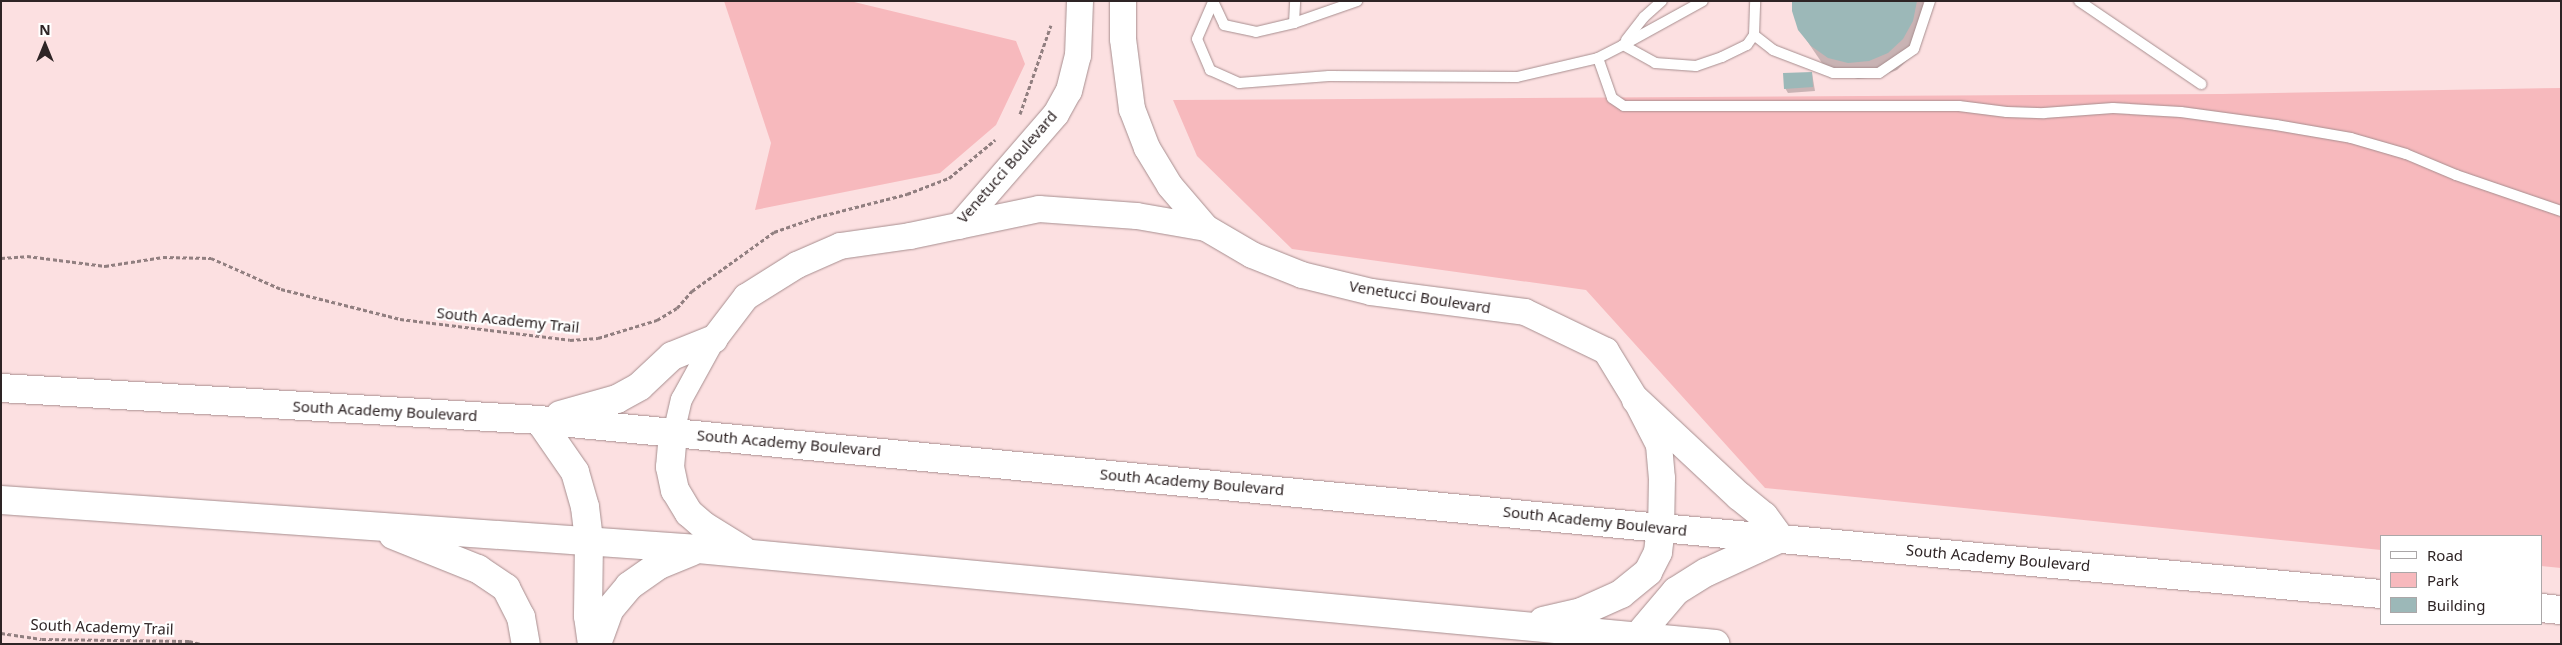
<!DOCTYPE html>
<style>
body{margin:0}
#map{position:relative;width:2562px;height:645px;overflow:hidden;background:#fce0e1;font-family:"Noto Sans",sans-serif}
div>[style]{position:absolute}
.green>*{inset:0;background:#f7b9bd}
.shadow>*{inset:0;background:#0003}
.building>*{inset:0;background:#9cb8b8}
.path>*{height:3px;margin-top:-1.5px;transform-origin:0;background:repeating-linear-gradient(90deg,#917f80 0 4px,transparent 0 6.5px)}
.roads{filter:drop-shadow(0 0 1px #a78e8f) drop-shadow(0 0 1px #a78e8f)}
.service>*{height:10px;margin:-5px;padding:0 5px;transform-origin:5px;border-radius:5px;background:#fff}
.minor>*{height:21px;margin:-10.5px;padding:0 10.5px;transform-origin:10.5px;border-radius:10.5px;background:#fff}
.tertiary>*{height:26px;margin:-13px;padding:0 13px;transform-origin:13px;border-radius:13px;background:#fff}
.trunk>*{height:28px;margin:-14px;padding:0 14px;transform-origin:14px;border-radius:14px;background:#fff}
span{translate:-50% -50%;white-space:nowrap;text-align:center;line-height:1.15;-webkit-text-stroke:4.5px #fff;paint-order:stroke}
.street-label{font-size:15px;color:#2e2425}
.frame{position:absolute;inset:0;border:2px solid #2e2425;pointer-events:none}
.legend{position:absolute;left:2380px;top:535px;width:162px;height:90px;box-sizing:border-box;background:#fff;border:1px solid #aba7a8;margin:0;padding:6px 9px;list-style:none;font-size:15px;color:#2e2425}
.legend li{display:flex;align-items:center;gap:10px;height:25px}
.legend b{width:25px;border:1px solid #aba7a8}
.north{position:absolute;left:20px;top:20px;width:50px;height:50px;-webkit-text-stroke:4px #fff;paint-order:stroke;rotate:0deg;font-size:14px;font-weight:700;line-height:20px;text-align:center;color:#2e2425}
.north::after{content:'';display:block;margin:auto;width:18px;height:22px;background:#2e2425;clip-path:polygon(50% 0,100% 100%,50% 72%,0 100%)}
</style>
<div id="map">
<div class="green">
<div style="clip-path:polygon(724px 1px,850px 1px,1016px 41px,1025px 64px,996px 125px,940px 173px,755px 210px,771px 143px)"></div>
<div style="clip-path:polygon(2561px 88px,2561px 568px,2541px 566px,2541px 536px,2381px 536px,2381px 550px,1765px 488px,1586px 290px,1292px 249px,1197px 156px,1173px 100px,2222px 94px)"></div>
</div>
<div class="shadow">
<div style="clip-path:polygon(1793px 1px,1923px 1px,1926px 18px,1912px 56px,1897px 70px,1878px 77px,1858px 79px,1839px 74px,1822px 63px,1799px 29px)"></div>
<div style="clip-path:polygon(1812px 73px,1815px 91px,1788px 93px,1785px 88px)"></div>
</div>
<div class="building">
<div style="clip-path:polygon(1792px 1px,1917px 1px,1913px 21px,1903px 39px,1888px 53px,1869px 61px,1848px 63px,1828px 58px,1811px 46px,1798px 30px,1792px 11px)"></div>
<div style="clip-path:polygon(1812px 72px,1813px 87px,1784px 89px,1783px 73px)"></div>
</div>
<div class="path">
<div style="left:1020px;top:114px;width:94px;rotate:-70.8deg"></div>
<div style="left:1px;top:258px;width:26px;rotate:-4deg"></div>
<div style="left:27px;top:256px;width:79px;rotate:7.3deg"></div>
<div style="left:105px;top:266px;width:59px;rotate:-8.8deg"></div>
<div style="left:163px;top:257px;width:48px;rotate:1.2deg"></div>
<div style="left:211px;top:258px;width:77px;rotate:23.9deg"></div>
<div style="left:281px;top:289px;width:123px;rotate:14.1deg"></div>
<div style="left:400px;top:319px;width:171px;rotate:7deg"></div>
<div style="left:570px;top:340px;width:28px;rotate:-4deg"></div>
<div style="left:598px;top:338px;width:62px;rotate:-17deg"></div>
<div style="left:657px;top:320px;width:23px;rotate:-31deg"></div>
<div style="left:677px;top:308px;width:23px;rotate:-49deg"></div>
<div style="left:692px;top:291px;width:101px;rotate:-35.7deg"></div>
<div style="left:774px;top:232px;width:46px;rotate:-19.2deg"></div>
<div style="left:817px;top:217px;width:93px;rotate:-14.3deg"></div>
<div style="left:907px;top:194px;width:45px;rotate:-20.9deg"></div>
<div style="left:949px;top:178px;width:60px;rotate:-39.6deg"></div>
<div style="left:1px;top:633px;width:41px;rotate:8.3deg"></div>
<div style="left:42px;top:639px;width:147px;rotate:0.8deg"></div>
<div style="left:189px;top:641px;width:12px;rotate:14deg"></div>
</div>
<div class="roads">
<div class="service">
<div style="left:1213px;top:1px;width:26px;rotate:65deg"></div>
<div style="left:1224px;top:25px;width:33px;rotate:12deg"></div>
<div style="left:1256px;top:32px;width:39px;rotate:-13deg"></div>
<div style="left:1294px;top:23px;width:22px;rotate:-87deg"></div>
<div style="left:2079px;top:1px;width:148px;rotate:34.2deg"></div>
<div style="left:1213px;top:2px;width:40px;rotate:113.4deg"></div>
<div style="left:1197px;top:39px;width:34px;rotate:67deg"></div>
<div style="left:1210px;top:70px;width:32px;rotate:24deg"></div>
<div style="left:1239px;top:83px;width:90px;rotate:-4.4deg"></div>
<div style="left:1329px;top:76px;width:188px;rotate:0.3deg"></div>
<div style="left:1517px;top:77px;width:83px;rotate:-13.2deg"></div>
<div style="left:1598px;top:58px;width:28px;rotate:-27deg"></div>
<div style="left:1623px;top:45px;width:37px;rotate:29deg"></div>
<div style="left:1655px;top:63px;width:41px;rotate:4.2deg"></div>
<div style="left:1696px;top:66px;width:28px;rotate:-19deg"></div>
<div style="left:1722px;top:57px;width:28px;rotate:-26deg"></div>
<div style="left:1747px;top:45px;width:12px;rotate:-55deg"></div>
<div style="left:1754px;top:35px;width:34px;rotate:-88deg"></div>
<div style="left:1294px;top:23px;width:67px;rotate:-19.2deg"></div>
<div style="left:1754px;top:35px;width:24px;rotate:38deg"></div>
<div style="left:1773px;top:50px;width:64px;rotate:21deg"></div>
<div style="left:1833px;top:73px;width:46px"></div>
<div style="left:1879px;top:73px;width:42px;rotate:-34.4deg"></div>
<div style="left:1914px;top:49px;width:51px;rotate:-71.6deg"></div>
<div style="left:1626px;top:40px;width:29px;rotate:-52deg"></div>
<div style="left:1644px;top:17px;width:24px;rotate:-42deg"></div>
<div style="left:1623px;top:45px;width:91px;rotate:-28.8deg"></div>
<div style="left:1598px;top:58px;width:42px;rotate:70.7deg"></div>
<div style="left:1612px;top:98px;width:14px;rotate:34deg"></div>
<div style="left:1624px;top:106px;width:335px"></div>
<div style="left:1959px;top:106px;width:48px;rotate:7.1deg"></div>
<div style="left:2007px;top:112px;width:37px;rotate:2deg"></div>
<div style="left:2044px;top:113px;width:69px;rotate:-4.1deg"></div>
<div style="left:2113px;top:108px;width:68px;rotate:3.4deg"></div>
<div style="left:2181px;top:112px;width:96px;rotate:7.8deg"></div>
<div style="left:2276px;top:125px;width:76px;rotate:9.8deg"></div>
<div style="left:2351px;top:138px;width:57px;rotate:16.2deg"></div>
<div style="left:2406px;top:154px;width:54px;rotate:22.8deg"></div>
<div style="left:2456px;top:175px;width:111px;rotate:18.9deg"></div>
</div>
<div class="minor">
<div style="left:673px;top:433px;width:35px;rotate:-77deg"></div>
<div style="left:681px;top:399px;width:68px;rotate:-61.2deg"></div>
</div>
<div class="tertiary">
<div style="left:1123px;top:1px;width:38px;rotate:90deg"></div>
<div style="left:1123px;top:39px;width:71px;rotate:82.7deg"></div>
<div style="left:1132px;top:109px;width:42px;rotate:69deg"></div>
<div style="left:1147px;top:148px;width:44px;rotate:58.8deg"></div>
<div style="left:1170px;top:186px;width:55px;rotate:49.4deg"></div>
<div style="left:1206px;top:228px;width:53px;rotate:30.4deg"></div>
<div style="left:1252px;top:255px;width:54px;rotate:21.8deg"></div>
<div style="left:1302px;top:275px;width:71px;rotate:13.8deg"></div>
<div style="left:1371px;top:292px;width:155px;rotate:7.4deg"></div>
<div style="left:1525px;top:312px;width:90px;rotate:25.7deg"></div>
<div style="left:1606px;top:351px;width:57px;rotate:58.5deg"></div>
<div style="left:1636px;top:400px;width:51px;rotate:62.9deg"></div>
<div style="left:1659px;top:445px;width:33px;rotate:85deg"></div>
<div style="left:1662px;top:478px;width:50px;rotate:91.1deg"></div>
<div style="left:959px;top:226px;width:148px;rotate:-49.1deg"></div>
<div style="left:1056px;top:114px;width:26px;rotate:-61deg"></div>
<div style="left:1069px;top:91px;width:36px;rotate:-76deg"></div>
<div style="left:1078px;top:56px;width:55px;rotate:-87.9deg"></div>
<div style="left:714px;top:339px;width:53px;rotate:-52.7deg"></div>
<div style="left:746px;top:297px;width:60px;rotate:-32.1deg"></div>
<div style="left:797px;top:265px;width:47px;rotate:-23.8deg"></div>
<div style="left:840px;top:246px;width:71px;rotate:-8.1deg"></div>
<div style="left:910px;top:236px;width:132px;rotate:-11.8deg"></div>
<div style="left:1039px;top:209px;width:98px;rotate:4.1deg"></div>
<div style="left:1137px;top:216px;width:70px;rotate:9.9deg"></div>
</div>
<div class="trunk">
<div style="left:1px;top:388px;width:539px;rotate:3.4deg"></div>
<div style="left:539px;top:420px;width:1127px;rotate:5.5deg"></div>
<div style="left:1661px;top:528px;width:723px;rotate:5.24deg"></div>
<div style="left:1636px;top:400px;width:141px;rotate:43deg"></div>
<div style="left:1739px;top:496px;width:32px;rotate:39deg"></div>
<div style="left:1764px;top:516px;width:27px;rotate:54deg"></div>
<div style="left:560px;top:415px;width:59px;rotate:-15.7deg"></div>
<div style="left:617px;top:399px;width:26px;rotate:-29deg"></div>
<div style="left:640px;top:386px;width:44px;rotate:-43.2deg"></div>
<div style="left:672px;top:356px;width:45px;rotate:-22deg"></div>
<div style="left:539px;top:420px;width:63px;rotate:55.3deg"></div>
<div style="left:575px;top:472px;width:36px;rotate:74deg"></div>
<div style="left:585px;top:507px;width:34px;rotate:83deg"></div>
<div style="left:589px;top:541px;width:75px;rotate:90.8deg"></div>
<div style="left:588px;top:616px;width:28px;rotate:82deg"></div>
<div style="left:673px;top:433px;width:34px;rotate:95deg"></div>
<div style="left:670px;top:467px;width:24px;rotate:78deg"></div>
<div style="left:675px;top:490px;width:27px;rotate:59deg"></div>
<div style="left:689px;top:513px;width:20px;rotate:41deg"></div>
<div style="left:704px;top:526px;width:46px;rotate:31.6deg"></div>
<div style="left:1px;top:500px;width:699px;rotate:4.02deg"></div>
<div style="left:698px;top:549px;width:1022px;rotate:5.33deg"></div>
<div style="left:393px;top:535px;width:92px;rotate:21.8deg"></div>
<div style="left:478px;top:569px;width:34px;rotate:34deg"></div>
<div style="left:506px;top:588px;width:33px;rotate:63deg"></div>
<div style="left:521px;top:617px;width:27px;rotate:80deg"></div>
<div style="left:2541px;top:608px;width:20px;rotate:6deg"></div>
<div style="left:1543px;top:621px;width:39px;rotate:-13deg"></div>
<div style="left:1581px;top:612px;width:44px;rotate:-24.2deg"></div>
<div style="left:1621px;top:594px;width:35px;rotate:-39deg"></div>
<div style="left:1648px;top:572px;width:22px;rotate:-63deg"></div>
<div style="left:1658px;top:552px;width:24px;rotate:-83deg"></div>
<div style="left:1637px;top:637px;width:60px;rotate:-49.7deg"></div>
<div style="left:1676px;top:591px;width:36px;rotate:-32deg"></div>
<div style="left:1707px;top:572px;width:79px;rotate:-24.6deg"></div>
<div style="left:597px;top:644px;width:37px;rotate:-70deg"></div>
<div style="left:610px;top:609px;width:30px;rotate:-50deg"></div>
<div style="left:629px;top:586px;width:37px;rotate:-35deg"></div>
<div style="left:659px;top:565px;width:35px;rotate:-22deg"></div>
</div>
</div>
<div class="street-label">
<span style="left:1007px;top:167px;rotate:-49deg">Venetucci Boulevard</span>
<span style="left:1420px;top:297px;rotate:9deg">Venetucci Boulevard</span>
<span style="left:508px;top:320px;rotate:6deg">South Academy Trail</span>
<span style="left:385px;top:411px;rotate:3deg">South Academy Boulevard</span>
<span style="left:789px;top:443px;rotate:5deg">South Academy Boulevard</span>
<span style="left:1192px;top:482px;rotate:5deg">South Academy Boulevard</span>
<span style="left:1595px;top:521px;rotate:6deg">South Academy Boulevard</span>
<span style="left:1998px;top:558px;rotate:5deg">South Academy Boulevard</span>
<span style="left:102px;top:627px;rotate:2deg">South Academy Trail</span>
</div>
<div class="frame"></div>
<ul class="legend">
<li><b style="height:6px;background:#fff"></b>Road</li>
<li><b style="height:14px;background:#f7b9bd"></b>Park</li>
<li><b style="height:14px;background:#9cb8b8"></b>Building</li>
</ul>
<div class="north">N</div>
</div>
